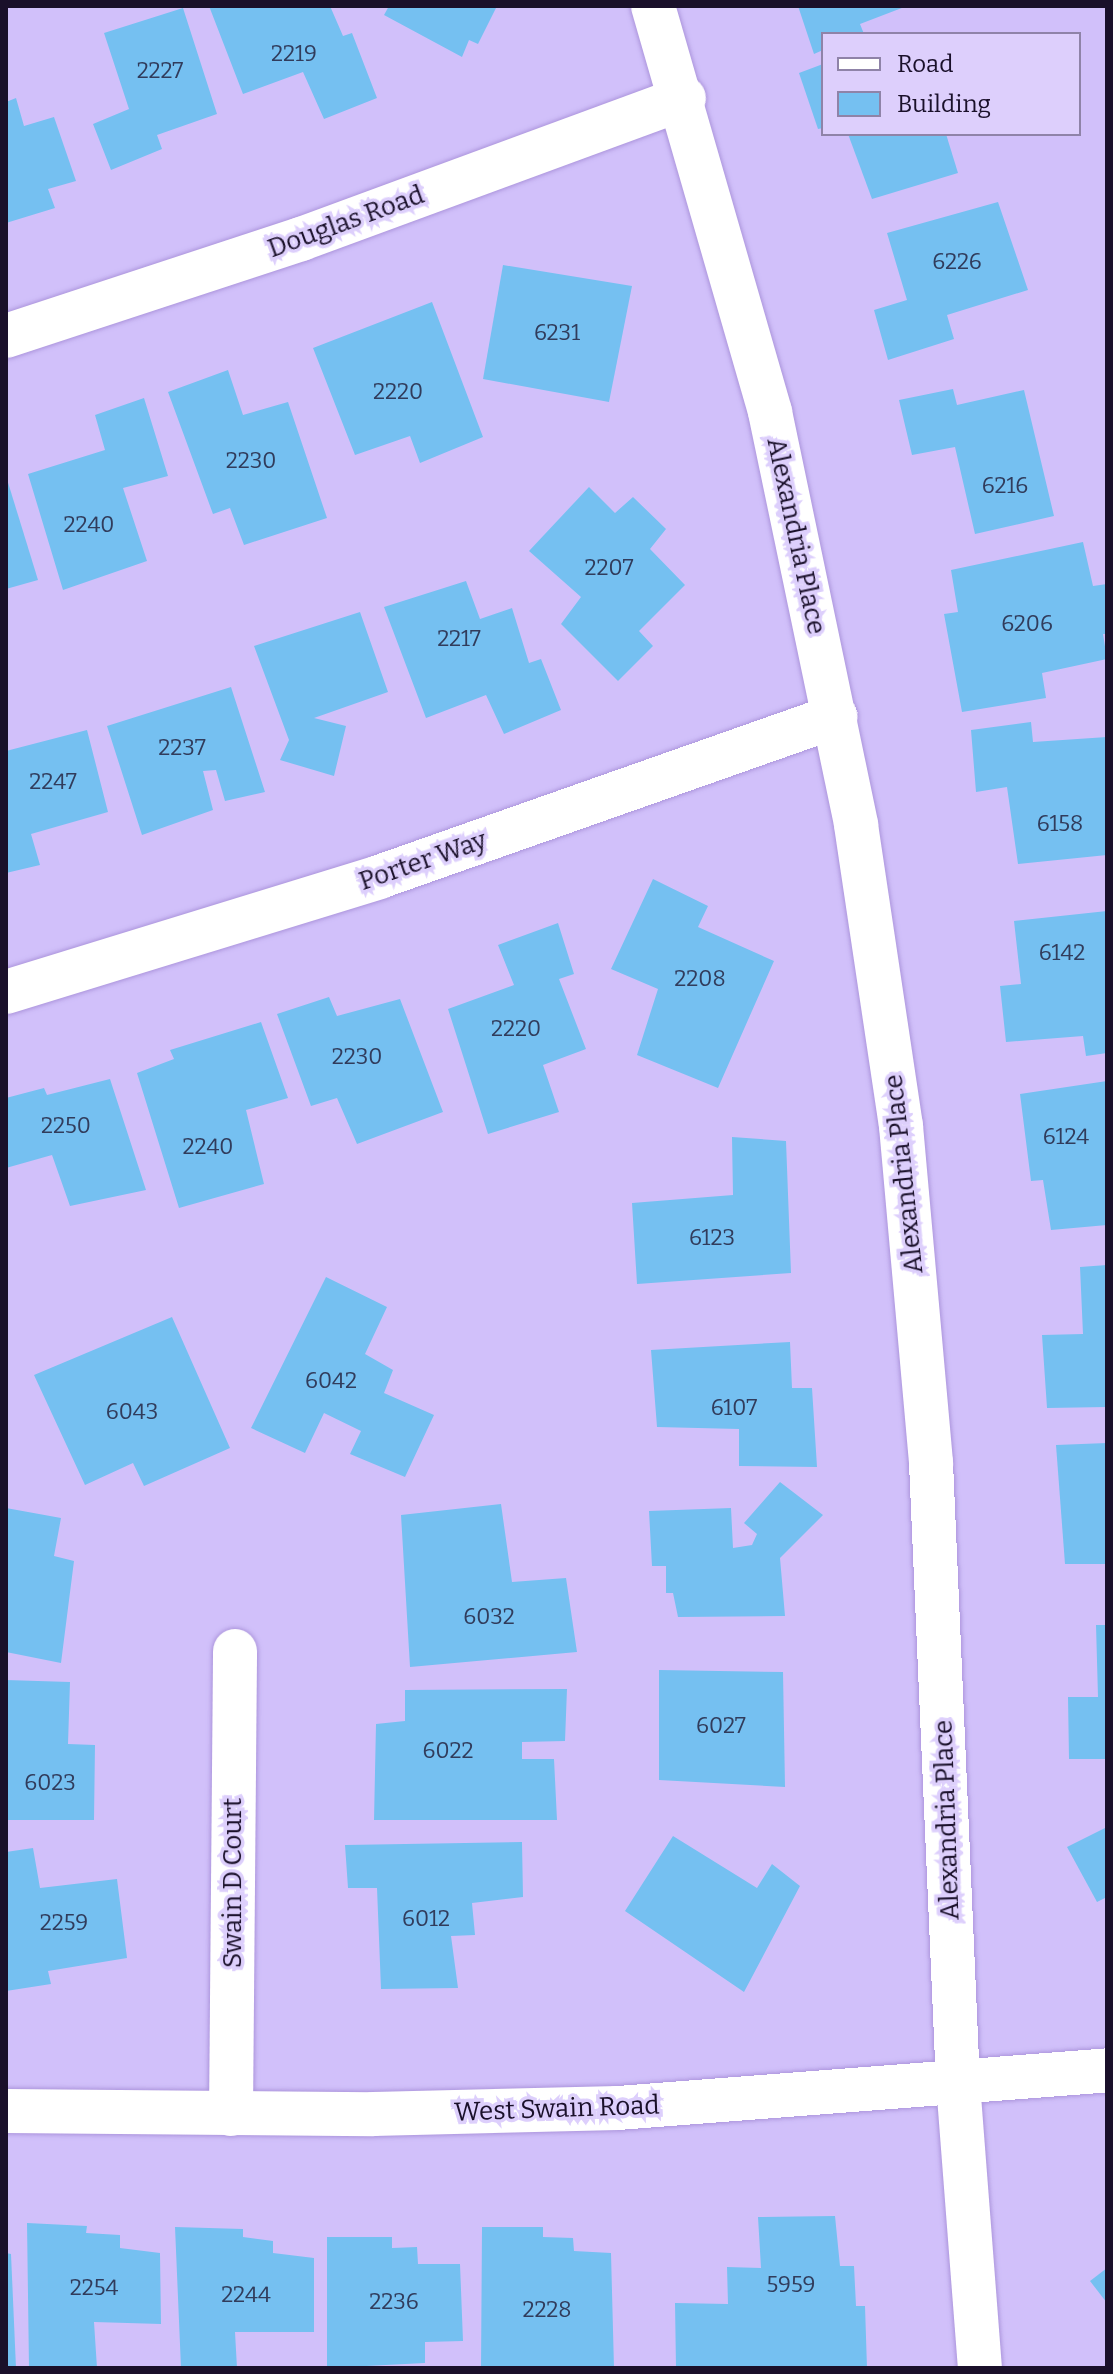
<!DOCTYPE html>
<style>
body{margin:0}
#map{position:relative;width:1113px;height:2374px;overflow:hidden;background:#d1c0fa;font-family:Bitter,serif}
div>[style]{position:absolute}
.building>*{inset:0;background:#75c0f1}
.roads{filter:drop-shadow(0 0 2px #ac95dc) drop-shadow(0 0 2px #ac95dc)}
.street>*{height:44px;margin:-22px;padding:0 22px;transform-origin:22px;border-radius:22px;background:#fff}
.secondary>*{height:44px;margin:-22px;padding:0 22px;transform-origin:22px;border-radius:22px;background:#fff}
span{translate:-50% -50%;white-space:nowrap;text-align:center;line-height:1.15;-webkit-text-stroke:7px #ddcffc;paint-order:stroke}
.number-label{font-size:22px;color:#313c5c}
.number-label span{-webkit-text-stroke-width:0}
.street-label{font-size:26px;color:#1a102a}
.frame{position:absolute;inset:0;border:8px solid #1a102a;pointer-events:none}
.legend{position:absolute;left:821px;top:32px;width:260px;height:104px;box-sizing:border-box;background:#ddcffc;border:2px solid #8f83a8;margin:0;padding:10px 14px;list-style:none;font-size:24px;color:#1a102a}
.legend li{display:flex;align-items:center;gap:16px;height:40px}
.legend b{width:40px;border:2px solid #8f83a8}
</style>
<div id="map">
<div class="building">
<div style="clip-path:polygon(209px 6px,330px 6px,343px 36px,352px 33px,377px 98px,324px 119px,303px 72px,243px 94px)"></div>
<div style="clip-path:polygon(389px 6px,497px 6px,478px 44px,469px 40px,462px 57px,384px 15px)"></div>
<div style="clip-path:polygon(798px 6px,907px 6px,860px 24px,864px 34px,823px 34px,823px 50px,814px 54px)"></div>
<div style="clip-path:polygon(183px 8px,217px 114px,157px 135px,162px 149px,111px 170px,93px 124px,129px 109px,104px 33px)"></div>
<div style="clip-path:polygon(823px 64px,823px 128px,818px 129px,799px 73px)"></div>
<div style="clip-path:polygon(16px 98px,24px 126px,54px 117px,76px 181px,48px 189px,55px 208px,6px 223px,6px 102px)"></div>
<div style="clip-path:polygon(848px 134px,946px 134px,958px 173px,872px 199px)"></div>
<div style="clip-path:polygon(998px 202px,1028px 290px,947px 315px,954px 339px,888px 360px,874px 310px,907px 300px,887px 233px)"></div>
<div style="clip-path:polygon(503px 265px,632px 286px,609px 402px,483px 379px)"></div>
<div style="clip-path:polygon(432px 302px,483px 437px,420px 463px,410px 436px,355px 455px,313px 348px)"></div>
<div style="clip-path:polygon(228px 370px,243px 415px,288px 402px,327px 518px,244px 545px,230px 508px,213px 514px,168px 392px)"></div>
<div style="clip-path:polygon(953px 389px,957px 405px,1024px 390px,1054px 516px,975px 534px,955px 447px,912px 455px,899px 400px)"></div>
<div style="clip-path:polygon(144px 398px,168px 476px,123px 488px,147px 561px,63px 590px,28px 474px,105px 450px,95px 415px)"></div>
<div style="clip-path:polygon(6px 476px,38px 580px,6px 589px)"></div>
<div style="clip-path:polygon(589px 487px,615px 513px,633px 497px,666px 529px,650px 549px,685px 585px,639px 631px,653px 646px,618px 681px,561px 624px,581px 597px,529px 551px)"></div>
<div style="clip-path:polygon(1083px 542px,1093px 586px,1107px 584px,1107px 634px,1103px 634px,1107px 659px,1042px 673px,1046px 698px,962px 712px,944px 614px,958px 612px,951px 570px)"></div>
<div style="clip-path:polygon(466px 581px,480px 619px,512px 608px,529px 663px,541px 659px,561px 710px,504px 734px,486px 695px,426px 718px,384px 607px)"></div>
<div style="clip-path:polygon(360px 612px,388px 692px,314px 718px,346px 726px,334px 776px,280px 760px,289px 740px,254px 646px)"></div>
<div style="clip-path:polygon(231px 687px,265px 792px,225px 801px,216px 770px,203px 771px,213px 810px,142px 835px,107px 726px)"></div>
<div style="clip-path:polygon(1031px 722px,1033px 742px,1107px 737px,1107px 855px,1018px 864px,1007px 787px,976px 792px,971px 730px)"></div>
<div style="clip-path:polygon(87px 730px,108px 812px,31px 834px,40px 865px,6px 873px,6px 751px)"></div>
<div style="clip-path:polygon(653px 879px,708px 906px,698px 927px,774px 961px,718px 1088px,637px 1055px,658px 989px,611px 969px)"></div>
<div style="clip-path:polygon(1107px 911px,1107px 1053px,1086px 1056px,1083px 1036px,1006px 1042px,1000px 986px,1021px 984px,1014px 921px)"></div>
<div style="clip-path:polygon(558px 923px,574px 974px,559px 979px,586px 1049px,543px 1065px,559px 1112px,488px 1134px,448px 1009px,514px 985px,498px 945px)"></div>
<div style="clip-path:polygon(329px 997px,337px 1016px,400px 999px,443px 1112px,357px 1144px,337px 1098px,311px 1106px,277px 1014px)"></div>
<div style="clip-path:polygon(261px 1022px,288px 1098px,246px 1110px,264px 1184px,179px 1208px,137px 1073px,174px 1059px,170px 1050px)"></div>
<div style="clip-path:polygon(110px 1079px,146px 1190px,70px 1206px,52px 1155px,6px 1168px,6px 1098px,44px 1088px,47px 1095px)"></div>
<div style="clip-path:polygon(1107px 1081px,1107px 1225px,1051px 1230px,1043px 1180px,1031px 1181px,1020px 1094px)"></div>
<div style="clip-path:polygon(732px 1137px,786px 1141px,791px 1273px,637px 1284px,632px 1203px,733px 1195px)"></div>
<div style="clip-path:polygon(1107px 1265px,1107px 1407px,1047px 1408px,1042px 1335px,1083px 1334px,1080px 1267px)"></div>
<div style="clip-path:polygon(326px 1277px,387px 1307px,365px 1354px,393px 1370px,384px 1393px,434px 1415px,405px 1477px,350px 1454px,361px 1431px,324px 1413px,305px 1453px,251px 1428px)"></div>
<div style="clip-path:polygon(172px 1317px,230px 1448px,144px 1486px,133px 1463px,85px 1485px,34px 1375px)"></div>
<div style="clip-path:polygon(790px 1342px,792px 1388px,812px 1388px,817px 1467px,739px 1466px,739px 1429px,657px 1427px,651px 1350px)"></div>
<div style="clip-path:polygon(1107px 1443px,1107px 1564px,1065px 1564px,1056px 1445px)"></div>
<div style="clip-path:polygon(780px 1482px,823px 1515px,780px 1558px,785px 1616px,678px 1617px,673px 1593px,666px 1593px,666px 1566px,652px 1566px,649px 1511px,731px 1508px,733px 1548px,752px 1545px,757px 1534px,744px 1523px)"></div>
<div style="clip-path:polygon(501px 1504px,512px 1582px,566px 1578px,577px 1652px,410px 1667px,401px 1515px)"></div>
<div style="clip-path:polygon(6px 1508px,61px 1518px,54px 1556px,74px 1561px,61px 1663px,6px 1652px)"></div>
<div style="clip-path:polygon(1096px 1625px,1107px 1625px,1107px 1759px,1069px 1759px,1068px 1697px,1098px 1697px)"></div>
<div style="clip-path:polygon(659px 1670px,783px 1672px,785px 1787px,659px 1780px)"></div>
<div style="clip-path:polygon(6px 1680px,70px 1682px,68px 1744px,95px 1745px,94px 1820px,6px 1820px)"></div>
<div style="clip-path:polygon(567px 1689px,565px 1741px,522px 1742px,522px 1759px,554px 1759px,557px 1820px,374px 1820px,376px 1724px,405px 1721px,405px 1690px)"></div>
<div style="clip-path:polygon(1107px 1827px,1107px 1897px,1097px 1902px,1067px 1847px)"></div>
<div style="clip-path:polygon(673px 1836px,757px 1888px,772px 1864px,800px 1886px,744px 1992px,625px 1911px)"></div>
<div style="clip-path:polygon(522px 1842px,523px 1897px,472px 1903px,475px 1935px,451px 1936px,458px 1988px,381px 1989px,377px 1888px,348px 1888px,345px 1845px)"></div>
<div style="clip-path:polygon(33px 1848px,40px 1888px,117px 1879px,127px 1958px,48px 1971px,51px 1984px,6px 1991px,6px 1852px)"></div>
<div style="clip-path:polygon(835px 2216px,840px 2266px,854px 2266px,856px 2306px,865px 2306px,867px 2368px,676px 2368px,675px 2303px,728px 2304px,727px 2267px,761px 2268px,758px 2217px)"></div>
<div style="clip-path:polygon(27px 2223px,87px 2226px,86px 2233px,120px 2235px,120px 2248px,160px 2253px,161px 2324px,94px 2322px,97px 2368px,29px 2368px)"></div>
<div style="clip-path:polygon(175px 2227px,243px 2229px,243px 2237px,273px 2241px,273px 2253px,314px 2258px,314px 2332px,235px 2332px,237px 2368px,181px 2368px)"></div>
<div style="clip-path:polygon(482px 2227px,543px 2227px,543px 2237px,573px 2238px,574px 2251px,611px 2253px,614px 2368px,481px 2368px)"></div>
<div style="clip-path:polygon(327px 2237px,392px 2237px,392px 2248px,417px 2247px,418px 2264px,460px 2264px,463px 2341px,425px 2342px,425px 2363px,327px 2368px)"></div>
<div style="clip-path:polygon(6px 2253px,11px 2254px,16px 2368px,6px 2368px)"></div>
<div style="clip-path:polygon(1107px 2268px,1107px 2303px,1090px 2281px)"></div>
</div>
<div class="roads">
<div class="street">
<div style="left:6px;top:336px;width:311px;rotate:-18.2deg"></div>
<div style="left:301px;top:239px;width:408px;rotate:-20.2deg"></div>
<div style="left:6px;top:992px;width:390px;rotate:-17.1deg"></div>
<div style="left:379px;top:877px;width:484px;rotate:-19.4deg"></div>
<div style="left:958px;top:2083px;width:286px;rotate:85.6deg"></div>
<div style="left:231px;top:2114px;width:463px;rotate:-89.5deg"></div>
</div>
<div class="secondary">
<div style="left:653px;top:6px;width:423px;rotate:73.9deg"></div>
<div style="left:770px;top:412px;width:422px;rotate:78.2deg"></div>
<div style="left:856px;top:825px;width:304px;rotate:81.5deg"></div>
<div style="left:901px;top:1126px;width:338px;rotate:84.9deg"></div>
<div style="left:931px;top:1463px;width:621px;rotate:87.51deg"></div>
<div style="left:6px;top:2111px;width:367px;rotate:0.5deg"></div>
<div style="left:373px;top:2114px;width:245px;rotate:-1.4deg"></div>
<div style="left:618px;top:2108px;width:490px;rotate:-4.4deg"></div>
</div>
</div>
<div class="number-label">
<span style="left:294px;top:54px">2219</span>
<span style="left:160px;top:71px">2227</span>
<span style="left:957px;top:262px">6226</span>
<span style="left:557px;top:333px">6231</span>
<span style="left:398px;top:392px">2220</span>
<span style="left:251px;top:461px">2230</span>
<span style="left:1005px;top:486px">6216</span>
<span style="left:89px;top:525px">2240</span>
<span style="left:609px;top:568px">2207</span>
<span style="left:1027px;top:624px">6206</span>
<span style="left:459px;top:639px">2217</span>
<span style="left:182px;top:748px">2237</span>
<span style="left:53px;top:782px">2247</span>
<span style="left:1060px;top:824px">6158</span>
<span style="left:1062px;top:953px">6142</span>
<span style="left:700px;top:979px">2208</span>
<span style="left:516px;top:1029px">2220</span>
<span style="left:357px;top:1057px">2230</span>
<span style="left:66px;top:1126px">2250</span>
<span style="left:1066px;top:1137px">6124</span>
<span style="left:208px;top:1147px">2240</span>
<span style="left:712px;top:1238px">6123</span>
<span style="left:331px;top:1381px">6042</span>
<span style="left:734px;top:1408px">6107</span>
<span style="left:132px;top:1412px">6043</span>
<span style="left:489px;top:1617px">6032</span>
<span style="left:721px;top:1726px">6027</span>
<span style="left:448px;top:1751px">6022</span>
<span style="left:50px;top:1783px">6023</span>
<span style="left:426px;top:1919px">6012</span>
<span style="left:64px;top:1923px">2259</span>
<span style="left:791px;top:2285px">5959</span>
<span style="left:94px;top:2288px">2254</span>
<span style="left:246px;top:2295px">2244</span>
<span style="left:394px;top:2302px">2236</span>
<span style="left:547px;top:2310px">2228</span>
</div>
<div class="street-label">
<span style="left:346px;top:222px;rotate:-20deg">Douglas Road</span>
<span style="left:796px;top:536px;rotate:78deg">Alexandria Place</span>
<span style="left:423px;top:861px;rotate:-19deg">Porter Way</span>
<span style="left:904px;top:1174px;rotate:-96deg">Alexandria Place</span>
<span style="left:947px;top:1820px;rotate:-92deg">Alexandria Place</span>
<span style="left:233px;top:1883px;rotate:-90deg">Swain D Court</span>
<span style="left:557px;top:2109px;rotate:-2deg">West Swain Road</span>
</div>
<div class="frame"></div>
<ul class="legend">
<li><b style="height:10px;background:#fff"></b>Road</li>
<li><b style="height:22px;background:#75c0f1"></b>Building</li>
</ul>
</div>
